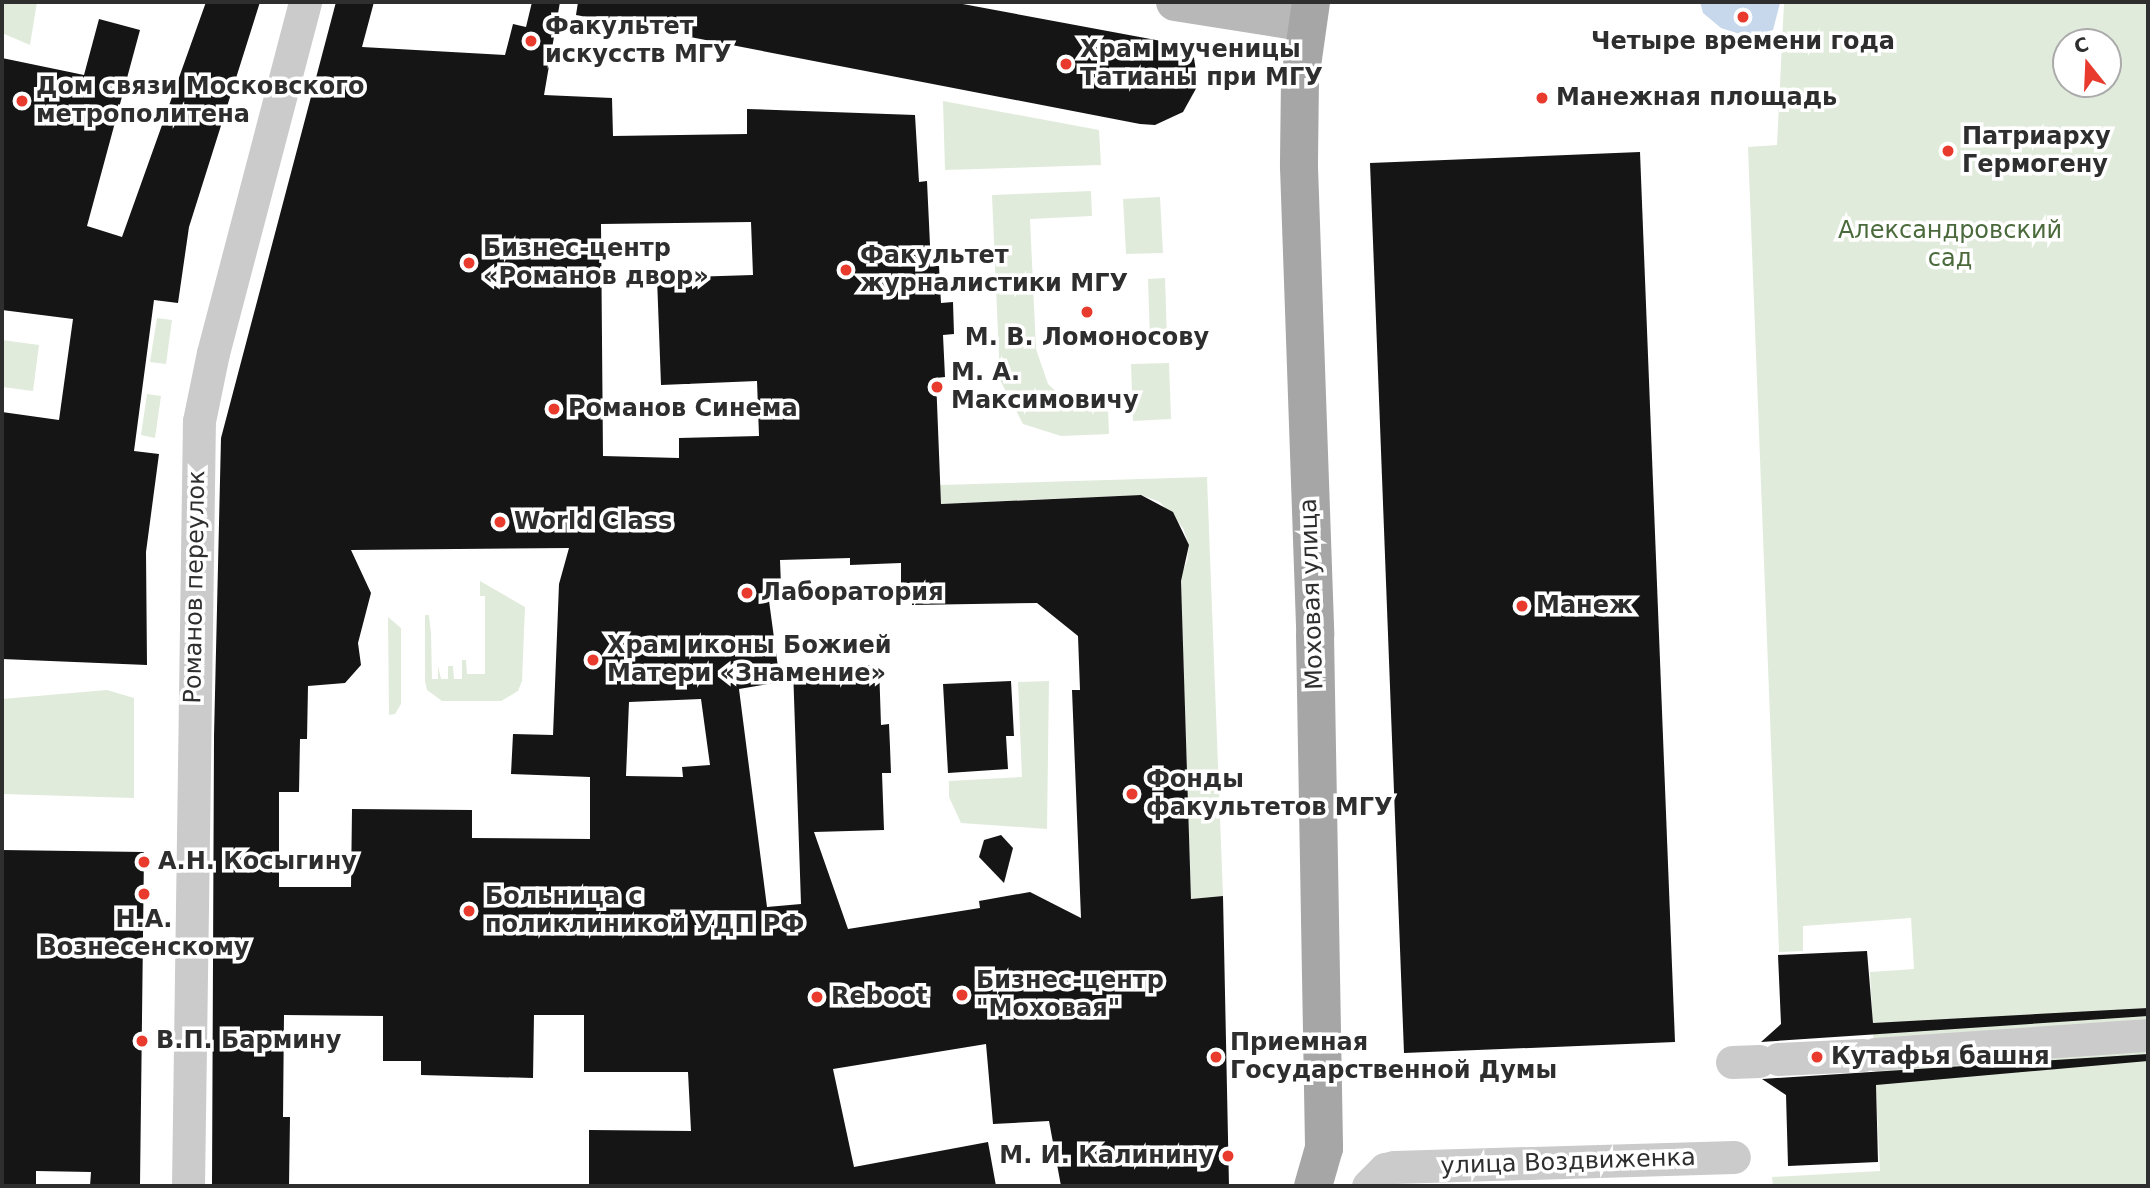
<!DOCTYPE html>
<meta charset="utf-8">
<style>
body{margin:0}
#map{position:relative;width:2150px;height:1188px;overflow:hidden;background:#fff;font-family:"DejaVu Sans",sans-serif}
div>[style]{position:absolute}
.green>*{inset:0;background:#e1ebdb}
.water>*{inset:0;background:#c7d8ec}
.building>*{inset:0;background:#151515}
.street>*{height:33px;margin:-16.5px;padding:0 16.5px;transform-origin:16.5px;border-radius:16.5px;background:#cbcbcb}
.secondary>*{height:38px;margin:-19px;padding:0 19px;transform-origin:19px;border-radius:19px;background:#b8b8b8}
.primary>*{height:38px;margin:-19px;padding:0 19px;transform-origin:19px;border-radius:19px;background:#a6a6a6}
.dots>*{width:19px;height:19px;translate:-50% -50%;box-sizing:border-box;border:4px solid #fff;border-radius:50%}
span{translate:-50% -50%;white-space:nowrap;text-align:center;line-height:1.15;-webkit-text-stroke:7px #fff;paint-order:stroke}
.poi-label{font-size:24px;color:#2e2e2e;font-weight:700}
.left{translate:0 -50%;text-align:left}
.right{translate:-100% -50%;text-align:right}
.park-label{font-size:24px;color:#4a6a3b}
.street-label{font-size:24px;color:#2e2e2e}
.frame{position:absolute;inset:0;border:4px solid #2e2e2e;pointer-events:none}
.north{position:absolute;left:2052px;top:28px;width:70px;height:70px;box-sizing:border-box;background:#fff;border:2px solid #ababab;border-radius:50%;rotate:342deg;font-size:19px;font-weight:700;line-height:28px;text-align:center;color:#2e2e2e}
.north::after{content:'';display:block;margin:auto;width:24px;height:32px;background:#e83b2d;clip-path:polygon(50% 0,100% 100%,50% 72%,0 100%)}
</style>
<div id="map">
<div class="green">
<div style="clip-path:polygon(2px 2px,37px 2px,30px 45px,2px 33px)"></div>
<div style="clip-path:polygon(evenodd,1784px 2px,2148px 2px,2148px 1186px,1773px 1186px,1772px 1177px,1880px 1171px,1870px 972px,1914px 969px,1911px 918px,1803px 926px,1803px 951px,1779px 952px,1748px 147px,1777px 145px,1784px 2px,2066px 42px,2108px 42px,2108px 84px,2066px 84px,2066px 42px)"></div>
<div style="clip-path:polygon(943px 101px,1099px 130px,1101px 165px,945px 170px)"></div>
<div style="clip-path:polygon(1091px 191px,1092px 216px,1030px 219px,1036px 349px,1048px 384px,1075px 409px,1108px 408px,1109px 434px,1061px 436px,1023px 424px,1000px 380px,992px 195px)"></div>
<div style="clip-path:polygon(1160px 197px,1163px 253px,1126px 254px,1123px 199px)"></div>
<div style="clip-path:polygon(1165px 278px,1167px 338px,1150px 339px,1148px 279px)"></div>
<div style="clip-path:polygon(157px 318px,172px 320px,166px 364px,150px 362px)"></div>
<div style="clip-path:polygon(2px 340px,39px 345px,33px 391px,2px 387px)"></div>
<div style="clip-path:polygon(1169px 363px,1171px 419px,1133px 421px,1131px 364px)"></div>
<div style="clip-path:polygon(147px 394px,161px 396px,155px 438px,141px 435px)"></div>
<div style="clip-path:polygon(1207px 477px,1223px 896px,1191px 899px,1181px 592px,1174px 591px,1187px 561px,1189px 545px,1183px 528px,1160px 502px,1141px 495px,940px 504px,940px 485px)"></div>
<div style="clip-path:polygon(480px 581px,525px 607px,522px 681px,518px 691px,501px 701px,442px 701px,427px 690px,425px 681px,425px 615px,429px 615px,431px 633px,432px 679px,438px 679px,438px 666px,441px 679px,448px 679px,448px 666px,453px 666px,454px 679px,462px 679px,462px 660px,466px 660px,467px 674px,485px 674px,485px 596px,480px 596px)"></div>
<div style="clip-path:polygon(388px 617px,401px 628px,401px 704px,395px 714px,389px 715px)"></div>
<div style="clip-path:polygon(1049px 681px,1047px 829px,961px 823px,949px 797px,949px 781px,1022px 777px,1018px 682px)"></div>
<div style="clip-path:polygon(107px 690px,134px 698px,134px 798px,2px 794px,2px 699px)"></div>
</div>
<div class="water">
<div style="clip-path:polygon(1700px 2px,1780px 2px,1780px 3px,1773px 30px,1749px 37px,1721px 28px,1703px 13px)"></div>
</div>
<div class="building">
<div style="clip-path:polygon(206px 2px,260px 2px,189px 227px,178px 303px,154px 300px,134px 451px,159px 454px,146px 552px,147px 665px,2px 659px,2px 412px,59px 420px,73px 319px,2px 310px,2px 58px,84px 75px,99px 19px,140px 30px,87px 226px,122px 237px)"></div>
<div style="clip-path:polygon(evenodd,336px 2px,374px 2px,362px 47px,505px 55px,513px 24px,526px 27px,532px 2px,560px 2px,544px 95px,612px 98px,613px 136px,747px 134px,747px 109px,915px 115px,919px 182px,927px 181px,931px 266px,939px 266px,941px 303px,953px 302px,954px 334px,943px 335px,945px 377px,936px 378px,941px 504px,1141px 495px,1173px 512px,1189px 545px,1181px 581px,1191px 899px,1223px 896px,1229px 1186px,1061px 1186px,1049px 1121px,993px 1124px,986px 1044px,833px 1069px,854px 1167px,988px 1142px,996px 1186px,589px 1186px,589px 1130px,691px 1131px,688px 1072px,584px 1072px,584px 1015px,534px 1015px,533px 1078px,421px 1075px,421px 1061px,383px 1061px,383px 1016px,284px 1015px,283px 1117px,290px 1117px,289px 1186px,212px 1186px,214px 736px,221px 438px,336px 2px,751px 222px,753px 275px,657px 278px,661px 385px,757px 381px,759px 436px,679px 438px,679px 458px,603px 456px,601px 224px,751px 222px,336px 2px,569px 548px,559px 584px,553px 735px,513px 734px,511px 774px,590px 777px,590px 839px,472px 838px,472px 810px,352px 809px,351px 887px,279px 887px,279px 792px,299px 792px,300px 739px,307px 739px,308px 686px,345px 683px,361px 665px,358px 643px,371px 593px,351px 550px,569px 548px,336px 2px,850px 558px,850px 565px,901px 563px,901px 583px,912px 583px,912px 605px,1037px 603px,1078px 636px,1080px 690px,1072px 690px,1081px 918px,1030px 892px,979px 901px,980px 908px,848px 929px,814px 832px,884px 830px,882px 773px,891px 773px,890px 747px,889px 724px,881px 725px,879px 665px,793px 668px,801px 904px,767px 907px,739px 689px,780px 682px,767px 586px,781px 586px,780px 560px,850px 558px,336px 2px,701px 699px,710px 765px,682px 767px,683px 777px,626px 776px,629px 702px,701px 699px)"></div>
<div style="clip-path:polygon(578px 2px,952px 2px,1172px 43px,1194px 58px,1198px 85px,1183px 112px,1155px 125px,1140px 124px,576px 15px)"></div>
<div style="clip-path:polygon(1640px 152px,1675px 1042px,1404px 1053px,1370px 163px)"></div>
<div style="clip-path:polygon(1011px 681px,1014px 736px,1006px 736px,1008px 769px,948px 773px,943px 684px)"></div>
<div style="clip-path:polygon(1001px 835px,1013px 848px,1004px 883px,979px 857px,984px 840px)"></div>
<div style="clip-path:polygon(2px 850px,144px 852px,140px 1186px,90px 1186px,91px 1172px,36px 1171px,36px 1186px,2px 1186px)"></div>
<div style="clip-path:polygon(1867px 951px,1873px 1023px,2148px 1008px,2148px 1016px,1761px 1042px,1781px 1024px,1778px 955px)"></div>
<div style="clip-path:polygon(2148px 1054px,2148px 1061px,1876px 1085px,1878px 1162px,1788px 1166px,1786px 1095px,1762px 1079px)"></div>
</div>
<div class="street">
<div style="left:1875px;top:1054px;width:274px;rotate:-4deg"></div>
<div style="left:1778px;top:1059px;width:85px;rotate:-2.7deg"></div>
<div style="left:1732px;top:1062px;width:27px;rotate:-2deg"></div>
<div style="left:188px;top:1186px;width:765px;rotate:-89.18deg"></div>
<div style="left:199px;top:421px;width:69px;rotate:-78.4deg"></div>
<div style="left:213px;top:353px;width:363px;rotate:-75.3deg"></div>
<div style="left:1368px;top:1186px;width:24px;rotate:-45deg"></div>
<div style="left:1385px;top:1169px;width:9px;rotate:-13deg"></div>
<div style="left:1394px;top:1167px;width:340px;rotate:-1.7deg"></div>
</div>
<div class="secondary">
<div style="left:1175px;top:2px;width:134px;rotate:9deg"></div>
</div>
<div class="primary">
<div style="left:1311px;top:2px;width:78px;rotate:98.1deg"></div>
<div style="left:1300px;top:79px;width:88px;rotate:90.7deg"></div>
<div style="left:1299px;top:167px;width:468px;rotate:88deg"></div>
<div style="left:1315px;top:635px;width:513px;rotate:88.99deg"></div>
<div style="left:1324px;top:1148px;width:40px;rotate:106deg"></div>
</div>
<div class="dots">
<div style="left:1743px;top:17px;background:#e83b2d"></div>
<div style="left:531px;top:41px;background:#e83b2d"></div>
<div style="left:1066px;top:64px;background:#e83b2d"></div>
<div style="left:1542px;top:98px;background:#e83b2d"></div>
<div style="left:22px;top:101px;background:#e83b2d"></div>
<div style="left:1948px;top:151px;background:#e83b2d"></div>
<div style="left:469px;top:263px;background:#e83b2d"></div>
<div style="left:846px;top:270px;background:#e83b2d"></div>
<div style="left:1087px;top:312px;background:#e83b2d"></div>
<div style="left:937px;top:387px;background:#e83b2d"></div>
<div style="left:554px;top:409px;background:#e83b2d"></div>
<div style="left:500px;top:522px;background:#e83b2d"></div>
<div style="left:747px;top:593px;background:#e83b2d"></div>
<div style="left:1522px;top:606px;background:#e83b2d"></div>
<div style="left:593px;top:660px;background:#e83b2d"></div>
<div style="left:1132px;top:794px;background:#e83b2d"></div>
<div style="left:144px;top:862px;background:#e83b2d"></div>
<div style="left:144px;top:894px;background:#e83b2d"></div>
<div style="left:469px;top:911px;background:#e83b2d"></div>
<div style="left:962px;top:995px;background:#e83b2d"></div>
<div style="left:817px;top:997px;background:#e83b2d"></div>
<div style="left:142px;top:1041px;background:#e83b2d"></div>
<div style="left:1216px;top:1057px;background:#e83b2d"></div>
<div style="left:1817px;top:1057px;background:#e83b2d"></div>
<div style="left:1228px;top:1156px;background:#e83b2d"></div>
</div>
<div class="poi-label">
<span class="left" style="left:545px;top:41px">Факультет<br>искусств МГУ</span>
<span style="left:1743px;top:42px">Четыре времени года</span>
<span class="left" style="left:1080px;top:64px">Храм мученицы<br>Татианы при МГУ</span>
<span class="left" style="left:36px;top:101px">Дом связи Московского<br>метрополитена</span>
<span class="left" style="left:1556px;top:98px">Манежная площадь</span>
<span class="left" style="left:1962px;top:151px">Патриарху<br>Гермогену</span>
<span class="left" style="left:483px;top:263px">Бизнес-центр<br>«Романов двор»</span>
<span class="left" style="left:860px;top:270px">Факультет<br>журналистики МГУ</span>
<span style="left:1087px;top:338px">М. В. Ломоносову</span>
<span class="left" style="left:951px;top:387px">М. А.<br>Максимовичу</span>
<span class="left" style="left:568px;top:409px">Романов Синема</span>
<span class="left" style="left:514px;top:522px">World Class</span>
<span class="left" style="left:761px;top:593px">Лаборатория</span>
<span class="left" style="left:1536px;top:606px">Манеж</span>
<span class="left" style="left:607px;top:660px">Храм иконы Божией<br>Матери «Знамение»</span>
<span class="left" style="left:1146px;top:794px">Фонды<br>факультетов МГУ</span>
<span class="left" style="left:158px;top:862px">А.Н. Косыгину</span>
<span class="left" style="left:485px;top:911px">Больница с<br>поликлиникой УДП РФ</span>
<span style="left:144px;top:934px">Н.А.<br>Вознесенскому</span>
<span class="left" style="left:976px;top:995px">Бизнес-центр<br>"Моховая"</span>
<span class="left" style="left:831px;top:997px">Reboot</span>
<span class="left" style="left:156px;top:1041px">В.П. Бармину</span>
<span class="left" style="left:1230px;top:1057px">Приемная<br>Государственной Думы</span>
<span class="left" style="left:1831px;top:1057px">Кутафья башня</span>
<span class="right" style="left:1214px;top:1156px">М. И. Калинину</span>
</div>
<div class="park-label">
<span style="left:1950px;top:245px">Александровский<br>сад</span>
</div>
<div class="street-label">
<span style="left:195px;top:587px;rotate:-89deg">Романов переулок</span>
<span style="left:1312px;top:594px;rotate:-92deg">Моховая улица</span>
<span style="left:1568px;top:1162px;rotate:-2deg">улица Воздвиженка</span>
</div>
<div class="frame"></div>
<div class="north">С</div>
</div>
